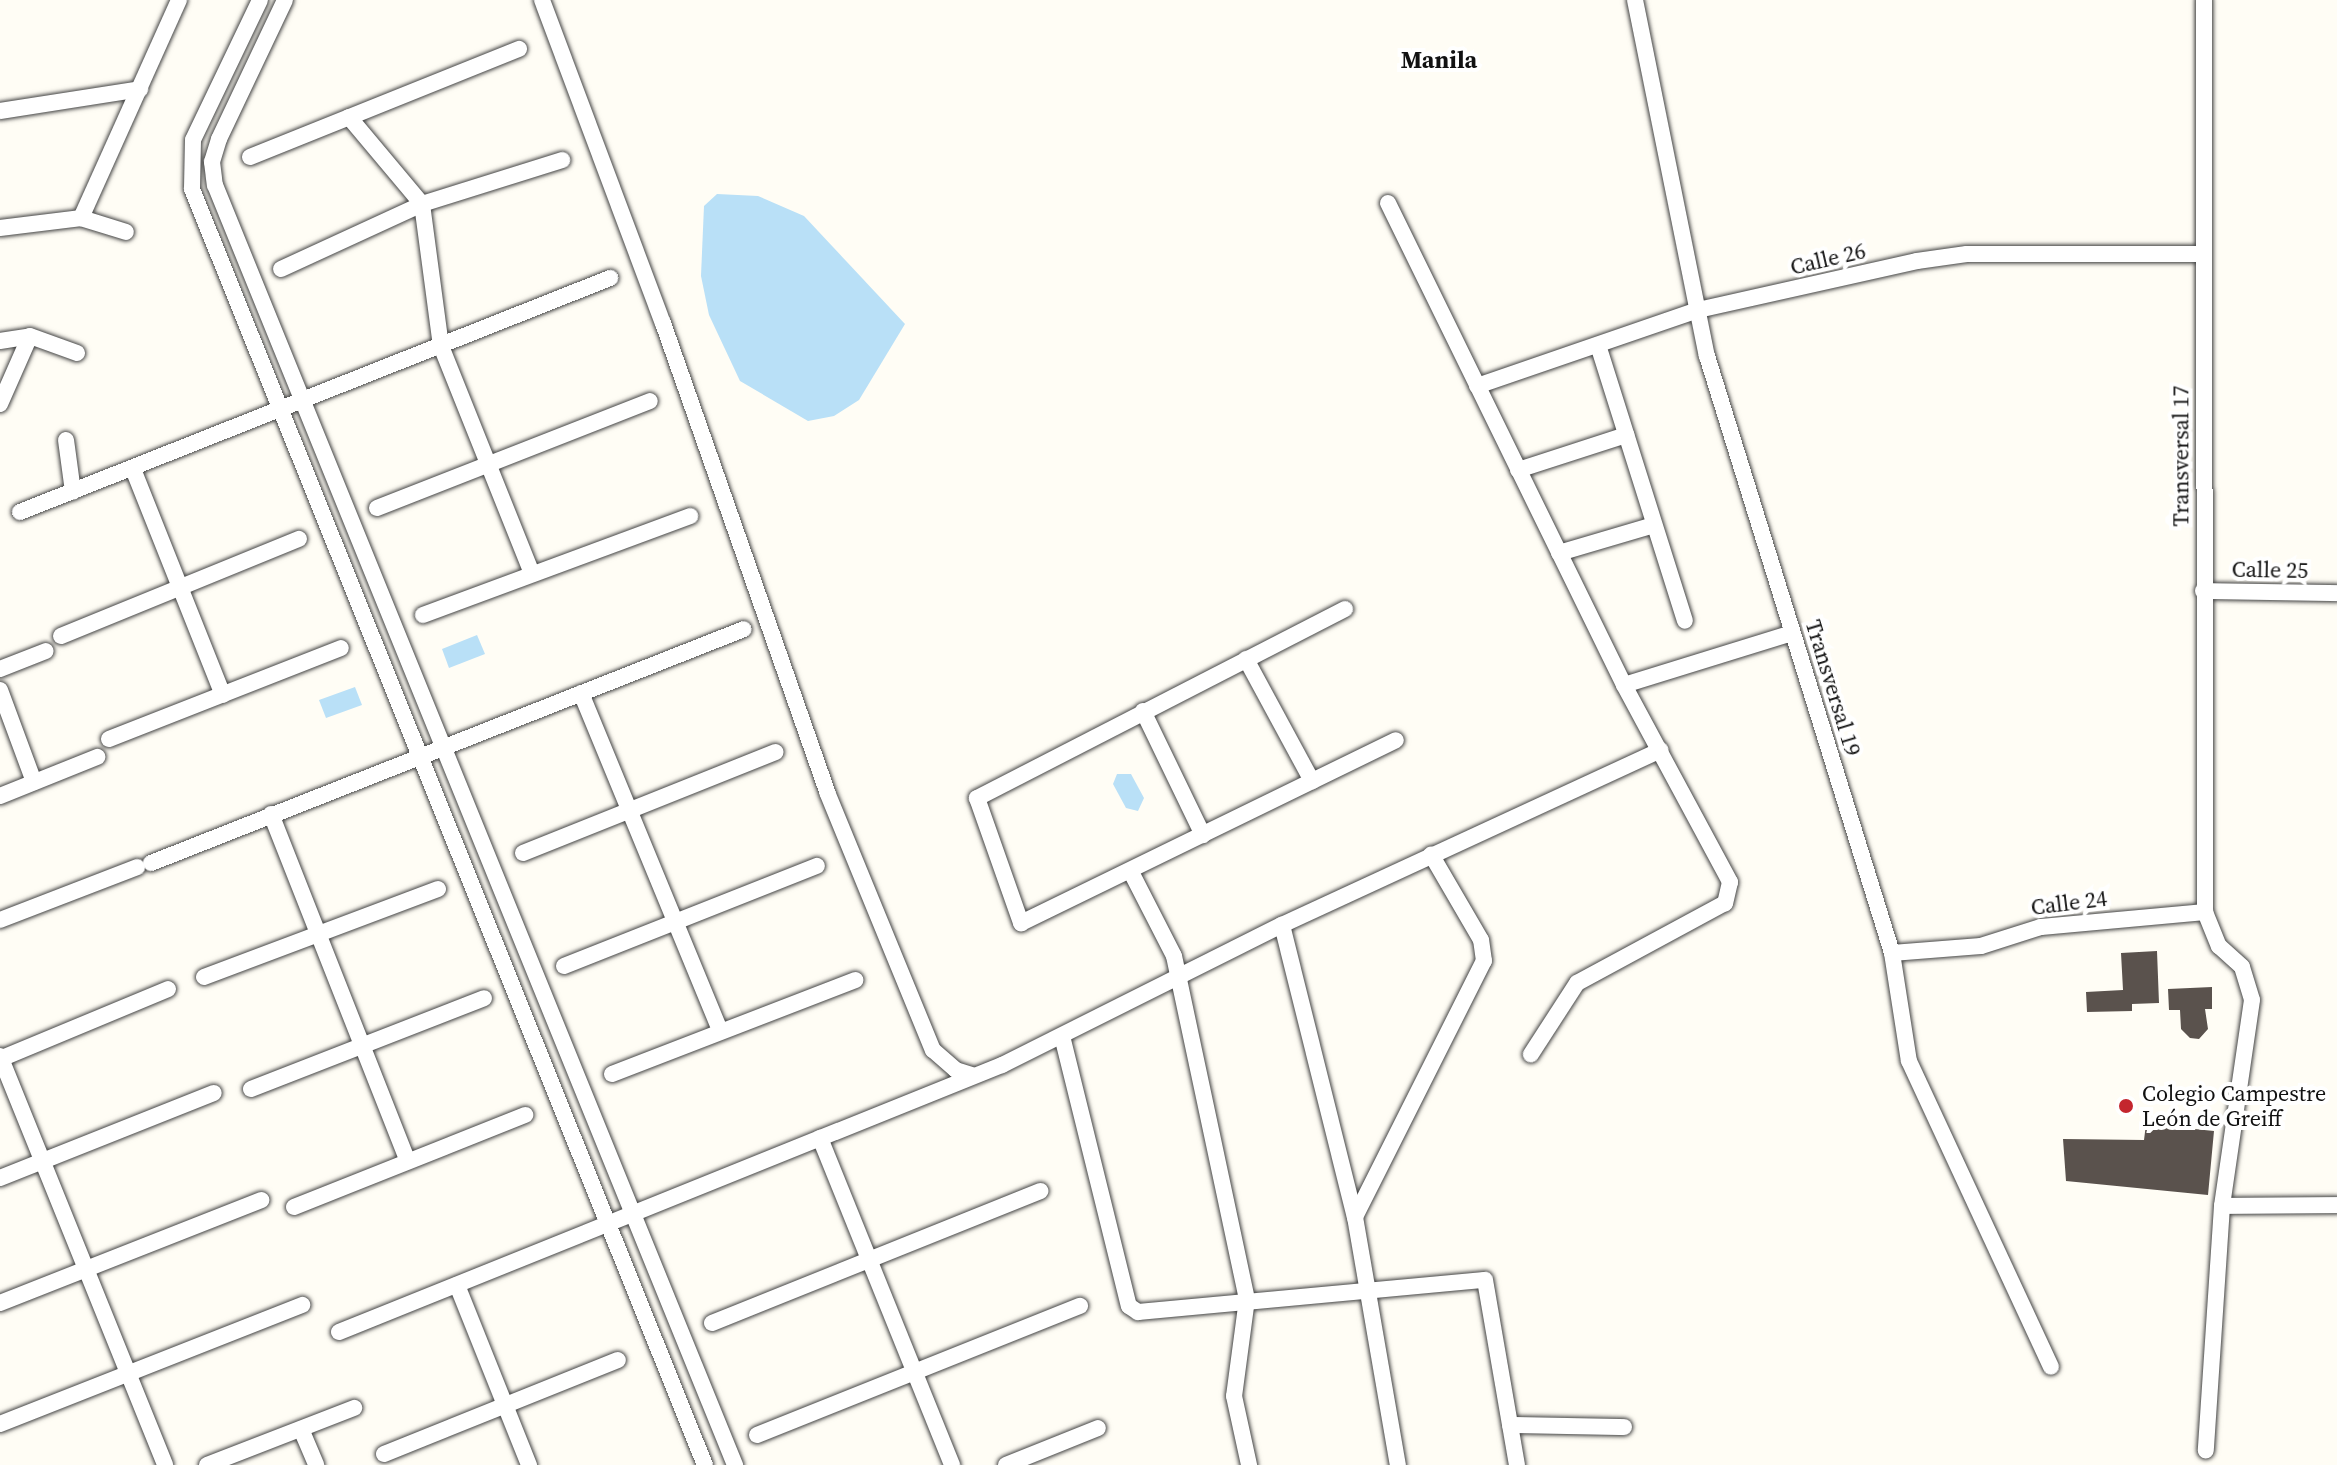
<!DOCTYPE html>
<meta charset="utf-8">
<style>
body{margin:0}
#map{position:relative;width:2337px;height:1465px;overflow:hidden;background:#fffdf5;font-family:"Source Serif 4",serif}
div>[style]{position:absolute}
.water>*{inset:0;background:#b9e0f7}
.building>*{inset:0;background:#5a524d}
.roads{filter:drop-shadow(0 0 2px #444) drop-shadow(0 0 2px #444)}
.minor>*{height:16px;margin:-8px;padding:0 8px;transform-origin:8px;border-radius:8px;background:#fff}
.dots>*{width:22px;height:22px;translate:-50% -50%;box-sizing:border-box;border:4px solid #fff;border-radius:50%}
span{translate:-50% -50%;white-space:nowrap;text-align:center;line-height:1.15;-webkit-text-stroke:8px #fff;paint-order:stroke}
.street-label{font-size:22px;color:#111}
.poi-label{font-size:22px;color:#111}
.left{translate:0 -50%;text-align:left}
.neighbourhood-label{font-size:24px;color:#111;font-weight:700}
</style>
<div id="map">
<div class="water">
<div style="clip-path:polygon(717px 194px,758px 196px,804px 216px,905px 324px,859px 400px,834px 416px,808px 421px,740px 381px,709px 315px,701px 276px,704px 206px)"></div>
<div style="clip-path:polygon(477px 635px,485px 654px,449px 668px,442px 649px)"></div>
<div style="clip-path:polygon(355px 687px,362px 705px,326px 718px,319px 700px)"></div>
<div style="clip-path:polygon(1117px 774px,1131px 774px,1144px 798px,1138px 811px,1126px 808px,1113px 784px)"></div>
</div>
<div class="building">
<div style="clip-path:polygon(2157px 951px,2159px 1003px,2132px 1004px,2132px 1011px,2087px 1012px,2086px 992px,2123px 990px,2121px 953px)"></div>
<div style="clip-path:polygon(2212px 987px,2212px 1009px,2205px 1009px,2208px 1029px,2199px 1039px,2190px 1038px,2181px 1029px,2180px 1010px,2169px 1010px,2168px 989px)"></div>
<div style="clip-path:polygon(2146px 1124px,2214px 1131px,2208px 1195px,2066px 1181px,2063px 1139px,2144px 1140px)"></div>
</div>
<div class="roads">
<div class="minor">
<div style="left:260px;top:0;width:155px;rotate:115.6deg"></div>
<div style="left:193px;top:140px;width:49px;rotate:91.2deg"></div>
<div style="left:192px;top:189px;width:1375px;rotate:68.1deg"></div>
<div style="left:285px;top:0;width:154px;rotate:115.4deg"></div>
<div style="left:219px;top:139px;width:24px;rotate:107deg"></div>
<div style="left:212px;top:162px;width:23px;rotate:83deg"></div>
<div style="left:215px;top:185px;width:1382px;rotate:67.89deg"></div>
<div style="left:542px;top:0;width:345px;rotate:69.5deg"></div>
<div style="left:663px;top:323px;width:497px;rotate:70.7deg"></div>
<div style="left:827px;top:792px;width:279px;rotate:67.7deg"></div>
<div style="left:933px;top:1050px;width:30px;rotate:41deg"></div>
<div style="left:956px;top:1070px;width:16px;rotate:18deg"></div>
<div style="left:1635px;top:0;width:363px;rotate:78.6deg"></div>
<div style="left:1707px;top:356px;width:625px;rotate:72.78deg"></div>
<div style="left:1892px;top:953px;width:109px;rotate:81.1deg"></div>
<div style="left:1909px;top:1061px;width:337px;rotate:65.1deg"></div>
<div style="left:2204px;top:0;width:912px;rotate:89.94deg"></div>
<div style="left:2205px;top:912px;width:37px;rotate:68deg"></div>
<div style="left:2219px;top:946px;width:31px;rotate:42deg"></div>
<div style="left:2242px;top:967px;width:34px;rotate:73deg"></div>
<div style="left:2252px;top:1000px;width:208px;rotate:98.3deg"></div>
<div style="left:2222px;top:1206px;width:245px;rotate:93.8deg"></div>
<div style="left:0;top:111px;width:142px;rotate:-8.9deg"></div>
<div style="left:349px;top:117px;width:114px;rotate:50deg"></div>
<div style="left:422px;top:204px;width:143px;rotate:82.4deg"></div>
<div style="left:441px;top:346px;width:245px;rotate:68.2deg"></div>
<div style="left:250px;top:157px;width:290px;rotate:-21.9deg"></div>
<div style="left:1388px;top:203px;width:537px;rotate:63.91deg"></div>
<div style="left:1624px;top:685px;width:224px;rotate:61.7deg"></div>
<div style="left:1730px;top:882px;width:22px;rotate:103deg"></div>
<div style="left:1725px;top:903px;width:168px;rotate:151.6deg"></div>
<div style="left:1577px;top:983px;width:85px;rotate:122.9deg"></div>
<div style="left:81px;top:218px;width:239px;rotate:-65.8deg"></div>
<div style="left:0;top:228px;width:82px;rotate:-7deg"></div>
<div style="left:81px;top:218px;width:47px;rotate:17.3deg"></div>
<div style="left:281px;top:269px;width:155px;rotate:-24.7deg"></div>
<div style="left:422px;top:204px;width:147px;rotate:-17.4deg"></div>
<div style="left:0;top:341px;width:30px;rotate:-9deg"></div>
<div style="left:30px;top:336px;width:50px;rotate:19.9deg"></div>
<div style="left:1598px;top:345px;width:289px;rotate:72.5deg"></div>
<div style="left:1477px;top:386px;width:234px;rotate:-19deg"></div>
<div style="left:1698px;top:310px;width:224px;rotate:-12.6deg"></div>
<div style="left:1917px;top:261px;width:50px;rotate:-8deg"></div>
<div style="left:1967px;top:254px;width:235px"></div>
<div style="left:0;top:404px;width:74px;rotate:-66.2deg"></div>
<div style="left:66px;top:440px;width:52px;rotate:82.3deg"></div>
<div style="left:133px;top:469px;width:243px;rotate:68.3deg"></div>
<div style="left:1518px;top:470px;width:114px;rotate:-18deg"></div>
<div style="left:377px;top:508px;width:293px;rotate:-21.4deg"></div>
<div style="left:20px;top:512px;width:635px;rotate:-21.63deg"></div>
<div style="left:1559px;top:553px;width:99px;rotate:-16.4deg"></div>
<div style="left:2203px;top:591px;width:134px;rotate:0.9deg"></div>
<div style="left:1345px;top:609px;width:414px;rotate:152.8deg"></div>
<div style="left:977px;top:798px;width:133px;rotate:70.6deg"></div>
<div style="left:1021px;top:923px;width:417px;rotate:-26deg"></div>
<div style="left:423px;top:615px;width:285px;rotate:-20.3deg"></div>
<div style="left:61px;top:636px;width:257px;rotate:-22.2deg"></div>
<div style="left:1246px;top:659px;width:139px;rotate:61.6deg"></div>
<div style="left:0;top:669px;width:49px;rotate:-21.4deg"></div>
<div style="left:1624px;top:685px;width:176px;rotate:-17.2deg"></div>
<div style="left:0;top:690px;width:98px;rotate:69.7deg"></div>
<div style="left:581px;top:693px;width:365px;rotate:67.6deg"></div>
<div style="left:1143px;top:711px;width:138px;rotate:64.2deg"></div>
<div style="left:109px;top:739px;width:249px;rotate:-21.4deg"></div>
<div style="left:0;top:796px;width:105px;rotate:-21.9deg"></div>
<div style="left:271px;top:814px;width:372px;rotate:68.5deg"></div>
<div style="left:523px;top:853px;width:272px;rotate:-21.8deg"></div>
<div style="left:151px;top:863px;width:637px;rotate:-21.53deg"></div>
<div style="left:1131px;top:872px;width:94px;rotate:62.9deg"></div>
<div style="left:1174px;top:956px;width:351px;rotate:78deg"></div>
<div style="left:1247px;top:1299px;width:98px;rotate:97.6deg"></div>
<div style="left:1234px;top:1396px;width:71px;rotate:77.7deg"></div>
<div style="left:0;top:920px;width:147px;rotate:-21.1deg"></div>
<div style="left:1282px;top:925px;width:301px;rotate:76deg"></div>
<div style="left:1355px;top:1217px;width:252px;rotate:80.2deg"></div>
<div style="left:1892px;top:953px;width:89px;rotate:-4.5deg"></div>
<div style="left:1981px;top:946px;width:63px;rotate:-17.6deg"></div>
<div style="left:2041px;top:927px;width:165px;rotate:-5.2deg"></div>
<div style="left:564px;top:966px;width:272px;rotate:-21.6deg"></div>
<div style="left:204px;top:977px;width:250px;rotate:-20.6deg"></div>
<div style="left:1062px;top:1036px;width:278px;rotate:76.1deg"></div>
<div style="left:1129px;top:1306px;width:11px;rotate:34deg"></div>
<div style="left:1138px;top:1312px;width:348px;rotate:-5.3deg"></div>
<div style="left:1485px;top:1280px;width:188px;rotate:80.2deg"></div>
<div style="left:0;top:1056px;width:441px;rotate:68deg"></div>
<div style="left:0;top:1059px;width:182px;rotate:-22.6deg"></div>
<div style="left:612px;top:1074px;width:261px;rotate:-21.1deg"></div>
<div style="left:251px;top:1089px;width:250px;rotate:-21.3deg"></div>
<div style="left:820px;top:1138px;width:353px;rotate:68deg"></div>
<div style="left:0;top:1178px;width:230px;rotate:-21.7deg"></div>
<div style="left:2222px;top:1206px;width:115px;rotate:-0.5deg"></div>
<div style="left:294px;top:1207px;width:249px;rotate:-21.7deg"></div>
<div style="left:1355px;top:1217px;width:287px;rotate:-63.3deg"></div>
<div style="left:1484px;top:961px;width:21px;rotate:-98deg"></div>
<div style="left:1481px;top:940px;width:99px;rotate:-120.2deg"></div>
<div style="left:457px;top:1285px;width:194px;rotate:68.2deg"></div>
<div style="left:0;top:1303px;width:281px;rotate:-21.5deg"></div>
<div style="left:712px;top:1323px;width:354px;rotate:-21.9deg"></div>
<div style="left:339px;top:1332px;width:715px;rotate:-21.94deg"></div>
<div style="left:1002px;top:1065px;width:313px;rotate:-26.6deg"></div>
<div style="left:1282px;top:925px;width:417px;rotate:-24.8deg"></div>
<div style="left:0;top:1424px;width:325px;rotate:-21.5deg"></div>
<div style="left:1510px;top:1425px;width:114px;rotate:1deg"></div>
<div style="left:301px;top:1429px;width:39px;rotate:67deg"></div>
<div style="left:757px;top:1435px;width:348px;rotate:-21.8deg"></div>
<div style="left:384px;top:1454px;width:252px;rotate:-21.9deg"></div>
<div style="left:207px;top:1465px;width:158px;rotate:-21.2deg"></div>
<div style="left:1006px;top:1465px;width:99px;rotate:-21.9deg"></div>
</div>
</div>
<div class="dots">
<div style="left:2126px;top:1106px;background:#c4262e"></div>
</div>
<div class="street-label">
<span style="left:1828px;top:259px;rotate:-13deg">Calle 26</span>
<span style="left:2181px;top:456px;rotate:-90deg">Transversal 17</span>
<span style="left:2270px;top:570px;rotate:1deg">Calle 25</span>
<span style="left:1833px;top:688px;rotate:73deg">Transversal 19</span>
<span style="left:2069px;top:903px;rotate:-7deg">Calle 24</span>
</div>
<div class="poi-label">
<span class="left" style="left:2142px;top:1106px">Colegio Campestre<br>León de Greiff</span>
</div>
<div class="neighbourhood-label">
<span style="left:1439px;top:60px">Manila</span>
</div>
</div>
